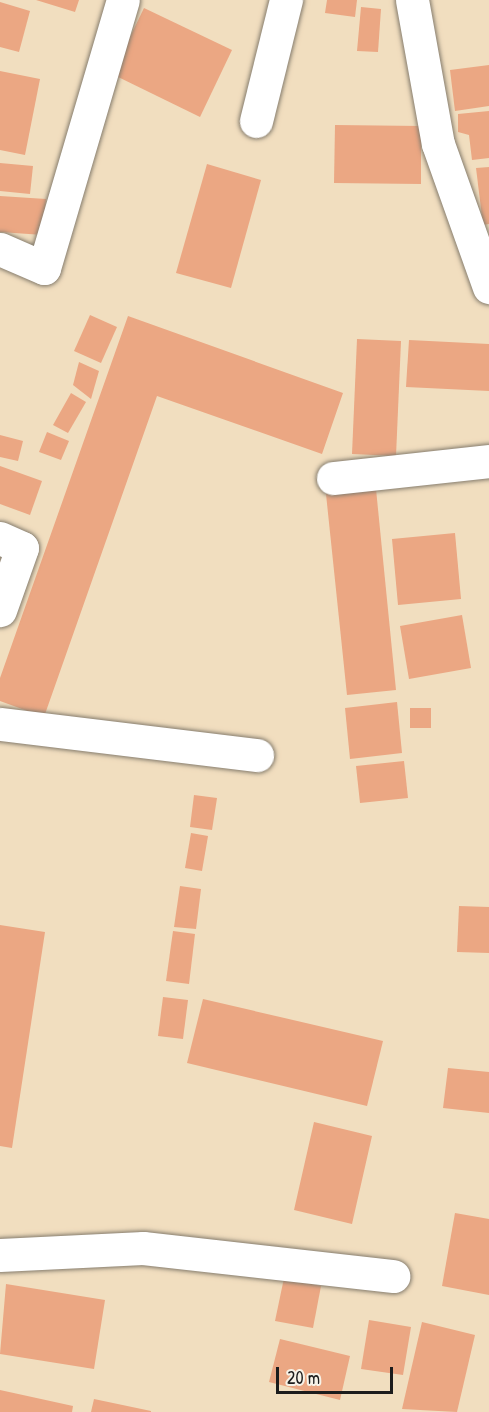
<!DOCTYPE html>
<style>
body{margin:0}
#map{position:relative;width:489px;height:1412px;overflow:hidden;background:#f1debf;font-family:"Patrick Hand",sans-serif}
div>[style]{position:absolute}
.building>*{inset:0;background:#eba783}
.roads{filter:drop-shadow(0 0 2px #867d6e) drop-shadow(0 0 2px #867d6e)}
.street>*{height:33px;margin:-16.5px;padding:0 16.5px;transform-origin:16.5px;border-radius:16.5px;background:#fff}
span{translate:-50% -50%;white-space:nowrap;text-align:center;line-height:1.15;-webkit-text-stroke:6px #f7f3e8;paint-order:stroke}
.scale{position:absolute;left:276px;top:1367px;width:117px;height:27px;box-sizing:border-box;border:3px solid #1c1c1c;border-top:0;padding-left:8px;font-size:18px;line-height:21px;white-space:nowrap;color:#1c1c1c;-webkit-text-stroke:4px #f7f3e8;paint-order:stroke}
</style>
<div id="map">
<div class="building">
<div style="clip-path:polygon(36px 0,79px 0,75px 12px)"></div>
<div style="clip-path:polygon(327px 0,357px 0,355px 17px,325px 13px)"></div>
<div style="clip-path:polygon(0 2px,30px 11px,19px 52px,0 47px)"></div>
<div style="clip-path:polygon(361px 7px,381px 9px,378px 52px,357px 51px)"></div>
<div style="clip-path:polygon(144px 8px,232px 50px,200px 117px,112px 74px)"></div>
<div style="clip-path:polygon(489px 65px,489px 106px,455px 111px,450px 70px)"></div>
<div style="clip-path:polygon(0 71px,40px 79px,25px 155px,0 150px)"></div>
<div style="clip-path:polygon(489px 111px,489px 158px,472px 160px,469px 135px,458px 132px,458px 114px)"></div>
<div style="clip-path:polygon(335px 125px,421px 126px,421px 184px,334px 183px)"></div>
<div style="clip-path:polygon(0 163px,33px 166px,30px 194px,0 191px)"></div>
<div style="clip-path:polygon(207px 164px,261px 180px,231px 288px,176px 273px)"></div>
<div style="clip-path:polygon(489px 167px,489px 224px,483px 225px,476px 168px)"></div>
<div style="clip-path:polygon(0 196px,46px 199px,43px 235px,0 232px)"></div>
<div style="clip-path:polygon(90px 315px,117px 327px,101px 363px,74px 351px)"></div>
<div style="clip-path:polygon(128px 316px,343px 393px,322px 454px,157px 396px,44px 717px,0 701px,0 678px)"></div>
<div style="clip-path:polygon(357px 339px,401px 341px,396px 456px,352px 454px)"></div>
<div style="clip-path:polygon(409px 340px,489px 344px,489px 391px,406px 387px)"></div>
<div style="clip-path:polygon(79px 362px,99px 371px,91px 399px,73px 385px)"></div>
<div style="clip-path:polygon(71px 393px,86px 402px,68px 433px,53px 425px)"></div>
<div style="clip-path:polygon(47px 432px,69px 441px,61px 460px,39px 452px)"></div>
<div style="clip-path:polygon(0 435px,23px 441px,18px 461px,0 457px)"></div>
<div style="clip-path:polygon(0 466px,42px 481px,30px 515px,0 504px)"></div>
<div style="clip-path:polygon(376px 489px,396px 690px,347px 695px,326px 494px)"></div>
<div style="clip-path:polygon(455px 533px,461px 599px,398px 605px,392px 539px)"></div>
<div style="clip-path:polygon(462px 615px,471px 668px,409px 679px,400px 626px)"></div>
<div style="clip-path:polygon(397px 702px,402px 753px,350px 759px,345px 708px)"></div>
<div style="clip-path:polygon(410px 708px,431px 708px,431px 728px,410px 728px)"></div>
<div style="clip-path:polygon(404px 761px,408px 798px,360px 803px,356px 766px)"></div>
<div style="clip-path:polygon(194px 795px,217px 798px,212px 830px,190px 827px)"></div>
<div style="clip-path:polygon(191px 833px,208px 836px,202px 871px,185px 868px)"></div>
<div style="clip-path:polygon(180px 886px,201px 889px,196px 929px,174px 927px)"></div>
<div style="clip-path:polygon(459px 906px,489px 907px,489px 953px,457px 952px)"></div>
<div style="clip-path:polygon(0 925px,45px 932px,12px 1148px,0 1146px)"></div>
<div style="clip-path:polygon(173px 931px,195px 934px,189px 984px,166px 981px)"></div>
<div style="clip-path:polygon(163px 997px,188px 1000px,183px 1039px,158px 1036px)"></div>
<div style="clip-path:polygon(203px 999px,383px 1041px,367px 1106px,187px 1063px)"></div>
<div style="clip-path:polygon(448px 1068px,489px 1072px,489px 1113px,443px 1108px)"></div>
<div style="clip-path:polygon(314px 1122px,372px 1136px,352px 1224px,294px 1210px)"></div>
<div style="clip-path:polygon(455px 1213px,489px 1219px,489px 1295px,442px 1286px)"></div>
<div style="clip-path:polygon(284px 1278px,321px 1286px,313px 1328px,275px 1321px)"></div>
<div style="clip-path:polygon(6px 1284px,105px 1300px,94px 1369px,0 1354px)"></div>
<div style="clip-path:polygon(369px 1320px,411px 1327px,403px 1375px,361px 1369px)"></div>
<div style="clip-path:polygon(422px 1322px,475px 1335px,457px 1412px,402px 1409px)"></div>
<div style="clip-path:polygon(280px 1339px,350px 1356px,340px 1400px,269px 1382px)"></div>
<div style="clip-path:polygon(0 1390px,73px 1406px,72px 1412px,0 1412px)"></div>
<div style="clip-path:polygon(94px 1399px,151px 1411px,151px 1412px,91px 1412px)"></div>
</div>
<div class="roads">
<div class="street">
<div style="left:412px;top:0;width:146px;rotate:79.8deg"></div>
<div style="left:438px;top:144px;width:152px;rotate:70.4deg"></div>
<div style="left:256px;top:121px;width:125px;rotate:-76.1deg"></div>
<div style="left:0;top:249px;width:48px;rotate:23.4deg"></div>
<div style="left:44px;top:268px;width:279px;rotate:-73.6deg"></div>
<div style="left:333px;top:478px;width:157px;rotate:-6.2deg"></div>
<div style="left:0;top:538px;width:24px;rotate:24deg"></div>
<div style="left:22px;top:548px;width:66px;rotate:109.5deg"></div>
<div style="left:0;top:724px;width:259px;rotate:6.9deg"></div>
<div style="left:0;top:1255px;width:143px;rotate:-2.8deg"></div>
<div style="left:143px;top:1248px;width:252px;rotate:6.4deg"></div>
</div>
</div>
<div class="scale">20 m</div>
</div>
